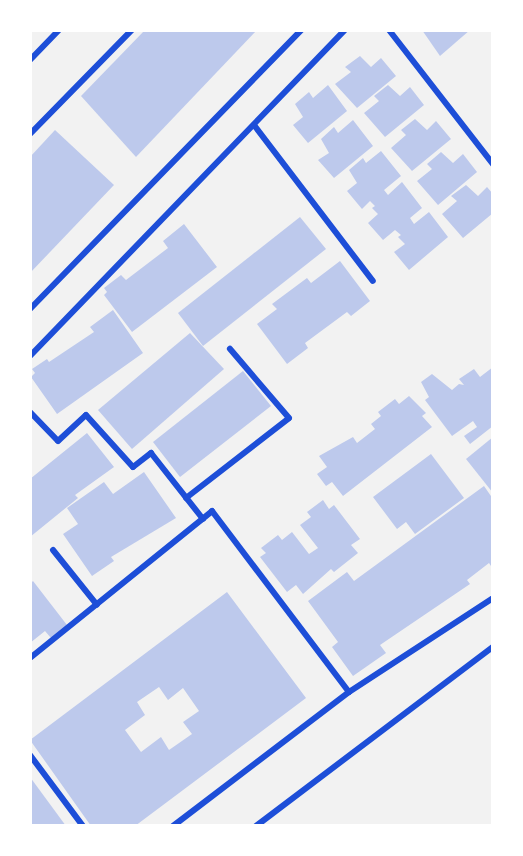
<!DOCTYPE html>
<style>
body{margin:0}
#map{position:relative;width:523px;height:856px;overflow:hidden;background:#f2f2f2;font-family:"IBM Plex Sans",sans-serif}
div>[style]{position:absolute}
.building>*{inset:0;background:#bdc9ec}
.minor>*{height:6px;margin:-3px;padding:0 3px;transform-origin:3px;border-radius:3px;background:#1d4ed8}
span{translate:-50% -50%;white-space:nowrap;text-align:center;line-height:1.15;-webkit-text-stroke:6px #fff;paint-order:stroke}
.frame{position:absolute;inset:0;border:32px solid #fff;pointer-events:none}
</style>
<div id="map">
<div class="building">
<div style="clip-path:polygon(145px 30px,257px 30px,136px 157px,81px 96px)"></div>
<div style="clip-path:polygon(422px 30px,470px 30px,440px 56px)"></div>
<div style="clip-path:polygon(360px 56px,371px 67px,381px 58px,396px 76px,357px 108px,335px 84px,351px 72px,345px 67px)"></div>
<div style="clip-path:polygon(328px 85px,347px 111px,308px 143px,293px 125px,303px 117px,295px 104px,309px 92px,313px 98px)"></div>
<div style="clip-path:polygon(388px 85px,400px 96px,410px 87px,424px 105px,385px 137px,364px 113px,379px 101px,374px 96px)"></div>
<div style="clip-path:polygon(415px 119px,427px 130px,436px 121px,451px 139px,412px 171px,391px 148px,406px 135px,401px 130px)"></div>
<div style="clip-path:polygon(353px 120px,373px 146px,334px 178px,318px 160px,329px 153px,321px 139px,334px 127px,338px 133px)"></div>
<div style="clip-path:polygon(55px 130px,114px 185px,30px 273px,30px 157px)"></div>
<div style="clip-path:polygon(381px 151px,401px 176px,384px 190px,388px 195px,402px 182px,422px 208px,410px 218px,414px 224px,429px 212px,448px 237px,409px 270px,394px 252px,405px 244px,398px 237px,401px 235px,395px 230px,383px 240px,368px 223px,378px 214px,372px 208px,375px 206px,370px 201px,362px 209px,347px 191px,357px 183px,349px 170px,363px 158px,366px 163px)"></div>
<div style="clip-path:polygon(441px 152px,453px 163px,463px 154px,477px 172px,438px 205px,417px 181px,432px 169px,427px 164px)"></div>
<div style="clip-path:polygon(466px 185px,478px 196px,487px 187px,493px 194px,493px 213px,463px 238px,442px 214px,457px 201px,451px 196px)"></div>
<div style="clip-path:polygon(300px 217px,326px 249px,203px 346px,178px 313px)"></div>
<div style="clip-path:polygon(184px 224px,217px 267px,132px 332px,104px 295px,107px 292px,104px 288px,121px 275px,126px 280px,168px 248px,163px 241px)"></div>
<div style="clip-path:polygon(340px 261px,370px 301px,351px 316px,347px 312px,305px 343px,308px 348px,287px 364px,257px 324px,277px 309px,272px 304px,307px 278px,311px 283px)"></div>
<div style="clip-path:polygon(113px 310px,143px 353px,57px 414px,31px 377px,35px 373px,32px 369px,47px 359px,49px 362px,94px 332px,90px 327px)"></div>
<div style="clip-path:polygon(190px 333px,224px 369px,132px 449px,98px 410px)"></div>
<div style="clip-path:polygon(493px 367px,493px 426px,470px 444px,464px 436px,477px 427px,473px 421px,452px 436px,425px 400px,429px 397px,421px 382px,432px 374px,452px 390px,459px 384px,464px 385px,459px 379px,474px 369px,480px 377px)"></div>
<div style="clip-path:polygon(243px 371px,271px 406px,180px 477px,153px 442px)"></div>
<div style="clip-path:polygon(409px 396px,426px 413px,422px 416px,432px 427px,343px 496px,332px 482px,326px 486px,317px 474px,327px 467px,319px 456px,353px 437px,357px 443px,375px 429px,371px 424px,381px 416px,378px 412px,395px 399px,399px 404px)"></div>
<div style="clip-path:polygon(87px 433px,114px 467px,75px 495px,78px 498px,30px 537px,30px 479px)"></div>
<div style="clip-path:polygon(493px 437px,493px 493px,466px 459px)"></div>
<div style="clip-path:polygon(431px 454px,464px 498px,415px 534px,406px 522px,397px 529px,373px 497px)"></div>
<div style="clip-path:polygon(144px 472px,176px 518px,111px 557px,114px 561px,92px 576px,63px 534px,78px 524px,67px 508px,104px 482px,113px 494px)"></div>
<div style="clip-path:polygon(484px 486px,493px 499px,493px 569px,489px 563px,467px 580px,470px 584px,380px 645px,386px 653px,353px 676px,332px 647px,338px 642px,308px 601px,347px 572px,354px 581px)"></div>
<div style="clip-path:polygon(323px 500px,329px 509px,334px 505px,360px 539px,351px 545px,358px 553px,334px 572px,331px 569px,303px 594px,296px 585px,287px 592px,260px 557px,266px 553px,261px 548px,278px 535px,282px 540px,292px 532px,309px 554px,318px 548px,300px 525px,311px 517px,307px 512px)"></div>
<div style="clip-path:polygon(33px 581px,67px 625px,51px 638px,45px 631px,30px 643px,30px 584px)"></div>
<div style="clip-path:polygon(evenodd,227px 592px,306px 698px,135px 826px,91px 826px,30px 740px,227px 592px,159px 687px,168px 700px,183px 688px,199px 711px,183px 722px,192px 734px,169px 750px,161px 737px,141px 752px,125px 730px,145px 715px,137px 702px,159px 687px)"></div>
<div style="clip-path:polygon(30px 777px,66px 826px,30px 826px)"></div>
</div>
<div class="minor">
<div style="left:389px;top:30px;width:170px;rotate:52.2deg"></div>
<div style="left:30px;top:60px;width:42px;rotate:-46deg"></div>
<div style="left:254px;top:125px;width:196px;rotate:52.7deg"></div>
<div style="left:30px;top:134px;width:146px;rotate:-45.6deg"></div>
<div style="left:30px;top:309px;width:389px;rotate:-45.8deg"></div>
<div style="left:30px;top:356px;width:453px;rotate:-46deg"></div>
<div style="left:30px;top:412px;width:40px;rotate:46deg"></div>
<div style="left:58px;top:441px;width:38px;rotate:-43deg"></div>
<div style="left:86px;top:415px;width:70px;rotate:47.9deg"></div>
<div style="left:133px;top:467px;width:23px;rotate:-38deg"></div>
<div style="left:151px;top:453px;width:84px;rotate:51.8deg"></div>
<div style="left:186px;top:498px;width:130px;rotate:-37.8deg"></div>
<div style="left:289px;top:418px;width:91px;rotate:-130.5deg"></div>
<div style="left:53px;top:550px;width:70px;rotate:51.3deg"></div>
<div style="left:30px;top:658px;width:234px;rotate:-38.9deg"></div>
<div style="left:212px;top:511px;width:227px;rotate:52.9deg"></div>
<div style="left:30px;top:755px;width:89px;rotate:53.3deg"></div>
<div style="left:173px;top:826px;width:221px;rotate:-37.3deg"></div>
<div style="left:349px;top:692px;width:172px;rotate:-33.1deg"></div>
<div style="left:256px;top:826px;width:297px;rotate:-37.1deg"></div>
</div>
<div class="frame"></div>
</div>
